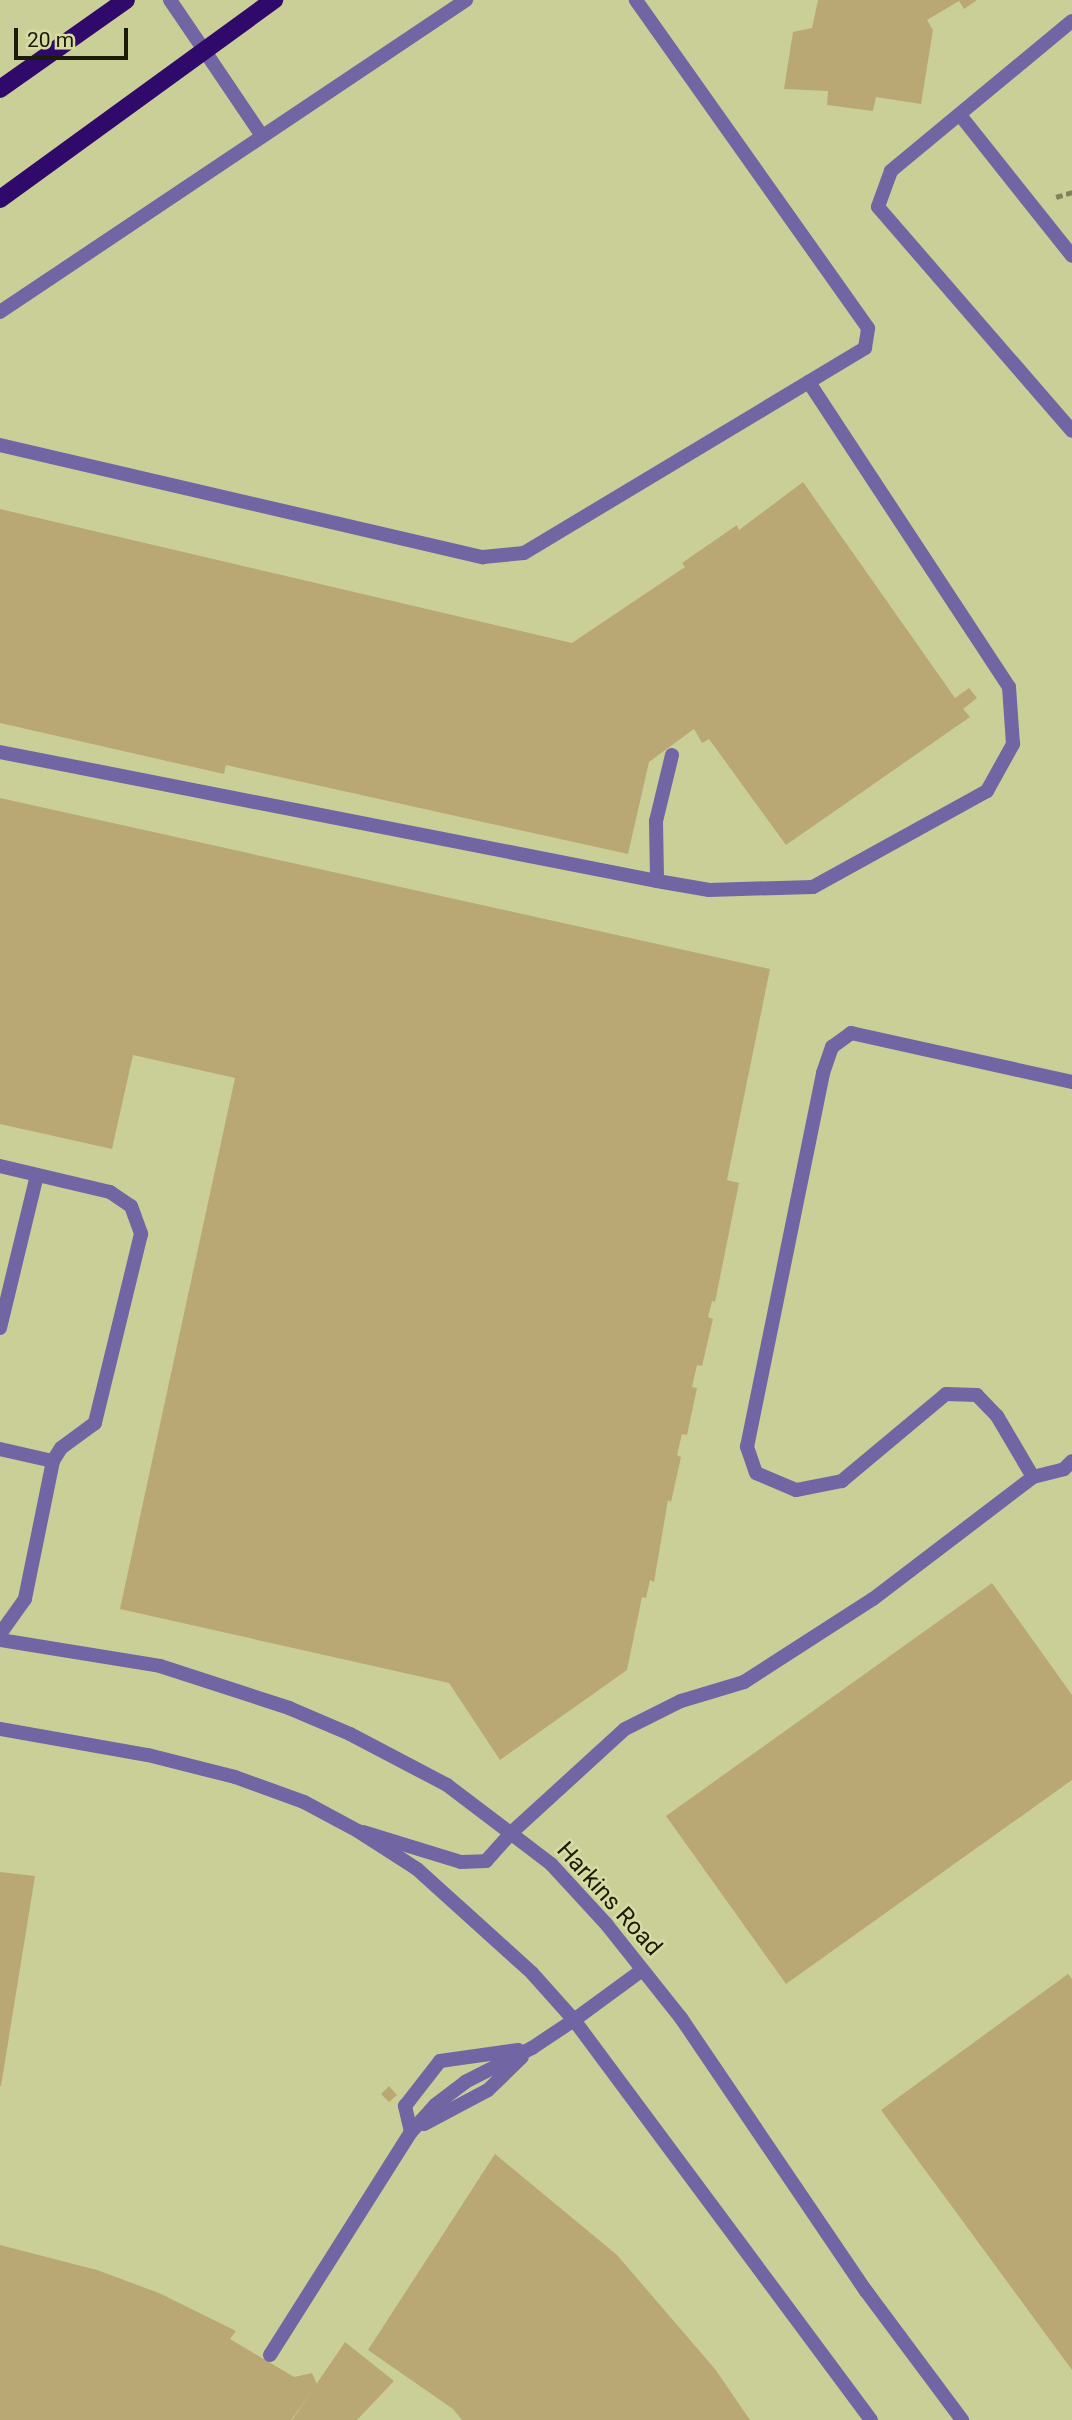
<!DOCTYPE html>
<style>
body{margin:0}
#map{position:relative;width:1072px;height:2420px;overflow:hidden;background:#cacf98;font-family:Roboto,sans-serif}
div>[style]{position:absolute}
.building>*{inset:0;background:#b9a874}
.path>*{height:4.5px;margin-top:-2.25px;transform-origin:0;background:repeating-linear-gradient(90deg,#80835b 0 7px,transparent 0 10.5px)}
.service>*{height:14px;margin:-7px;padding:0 7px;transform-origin:7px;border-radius:7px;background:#7165a4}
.minor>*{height:14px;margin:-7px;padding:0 7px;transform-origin:7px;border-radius:7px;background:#7165a4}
.tertiary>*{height:14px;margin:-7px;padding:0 7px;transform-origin:7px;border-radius:7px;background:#7165a4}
.primary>*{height:18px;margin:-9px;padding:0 9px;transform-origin:9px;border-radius:9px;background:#300a6b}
span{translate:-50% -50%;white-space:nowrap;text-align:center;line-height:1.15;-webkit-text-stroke:5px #d7dca5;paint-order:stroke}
.street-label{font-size:24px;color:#1b1c07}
.scale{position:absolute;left:14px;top:28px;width:114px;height:32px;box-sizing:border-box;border:4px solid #1b1c07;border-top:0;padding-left:9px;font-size:21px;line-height:24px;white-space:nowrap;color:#1b1c07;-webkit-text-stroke:5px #d7dca5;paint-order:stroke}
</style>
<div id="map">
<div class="building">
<div style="clip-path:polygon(818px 0,977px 0,964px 9px,959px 1px,927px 20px,933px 30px,921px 104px,876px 97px,873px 111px,827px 105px,828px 91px,784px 89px,793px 32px,812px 28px)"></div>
<div style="clip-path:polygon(803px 482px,955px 698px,969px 688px,977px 698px,963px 709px,970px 717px,786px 845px,709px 739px,702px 743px,694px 729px,649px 762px,628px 854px,226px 765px,224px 774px,0 723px,0 509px,572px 643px,685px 567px,682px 563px,737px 525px,739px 530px)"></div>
<div style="clip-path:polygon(0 798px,770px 969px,727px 1180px,739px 1183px,715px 1302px,712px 1301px,708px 1317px,713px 1319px,702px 1366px,697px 1365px,692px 1387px,697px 1388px,687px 1435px,682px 1434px,677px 1455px,681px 1457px,671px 1502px,668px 1500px,654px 1582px,650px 1580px,646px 1598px,642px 1597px,627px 1670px,500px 1760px,449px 1683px,120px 1609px,235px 1078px,133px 1055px,112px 1149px,0 1124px)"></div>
<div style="clip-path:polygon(992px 1583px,1072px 1695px,1072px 1780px,786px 1984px,666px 1816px)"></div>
<div style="clip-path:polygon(0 1872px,35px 1876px,1px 2086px,0 2086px)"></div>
<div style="clip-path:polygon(1068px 1974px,1072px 1979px,1072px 2370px,881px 2110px)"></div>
<div style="clip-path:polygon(389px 2086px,397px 2095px,389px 2102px,381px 2094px)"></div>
<div style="clip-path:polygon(495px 2154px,617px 2255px,715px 2369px,750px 2420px,462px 2420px,453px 2409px,368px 2350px)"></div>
<div style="clip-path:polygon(0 2245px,97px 2270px,159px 2293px,236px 2331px,230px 2339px,294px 2377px,312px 2373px,317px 2384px,291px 2420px,0 2420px)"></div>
<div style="clip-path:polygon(345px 2342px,394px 2381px,357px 2420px,292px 2420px)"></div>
</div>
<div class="path">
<div style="left:1056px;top:197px;width:17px;rotate:-17deg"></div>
</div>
<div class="service">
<div style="left:1072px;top:21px;width:235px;rotate:140.4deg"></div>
<div style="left:891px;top:171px;width:38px;rotate:110deg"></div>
<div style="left:878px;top:207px;width:296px;rotate:49.1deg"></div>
<div style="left:204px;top:50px;width:104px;rotate:56deg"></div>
<div style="left:960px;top:115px;width:180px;rotate:51.5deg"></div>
<div style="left:0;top:312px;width:561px;rotate:-33.8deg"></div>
<div style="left:0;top:445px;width:496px;rotate:13.1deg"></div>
<div style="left:483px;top:557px;width:41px;rotate:-5.6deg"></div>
<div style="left:524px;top:553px;width:398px;rotate:-31deg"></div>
<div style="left:865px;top:348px;width:20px;rotate:-81deg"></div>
<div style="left:868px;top:328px;width:402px;rotate:-125.3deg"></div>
<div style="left:0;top:752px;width:670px;rotate:11.11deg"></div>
<div style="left:672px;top:755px;width:68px;rotate:103.6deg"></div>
<div style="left:656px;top:821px;width:60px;rotate:89deg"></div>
<div style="left:657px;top:881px;width:53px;rotate:9.8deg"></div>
<div style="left:709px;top:890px;width:104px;rotate:-1.7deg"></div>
<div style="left:813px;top:887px;width:199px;rotate:-28.9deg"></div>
<div style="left:987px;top:791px;width:54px;rotate:-61deg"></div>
<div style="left:1013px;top:744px;width:57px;rotate:-94deg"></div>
<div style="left:1009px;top:687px;width:365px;rotate:-123.3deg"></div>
<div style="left:0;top:1166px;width:113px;rotate:13.3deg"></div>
<div style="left:110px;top:1192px;width:25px;rotate:34deg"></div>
<div style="left:131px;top:1206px;width:30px;rotate:70deg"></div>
<div style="left:141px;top:1234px;width:195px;rotate:103.7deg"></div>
<div style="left:95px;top:1423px;width:42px;rotate:143.7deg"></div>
<div style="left:61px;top:1448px;width:15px;rotate:122deg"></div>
<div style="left:53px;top:1461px;width:141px;rotate:101.5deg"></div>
<div style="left:25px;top:1599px;width:43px;rotate:125.5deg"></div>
<div style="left:0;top:1328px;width:157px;rotate:-76.4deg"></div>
<div style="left:0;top:1449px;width:54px;rotate:12.8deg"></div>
<div style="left:1033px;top:1477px;width:71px;rotate:-120.5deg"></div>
<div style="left:997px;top:1416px;width:29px;rotate:-134deg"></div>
<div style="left:977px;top:1395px;width:31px;rotate:-178deg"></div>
<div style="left:946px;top:1394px;width:136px;rotate:140.1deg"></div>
<div style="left:842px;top:1481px;width:47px;rotate:168.9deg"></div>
<div style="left:796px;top:1490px;width:43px;rotate:-157deg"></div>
<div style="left:756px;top:1473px;width:28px;rotate:-109deg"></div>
<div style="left:747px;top:1447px;width:382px;rotate:-78.5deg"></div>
<div style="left:823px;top:1073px;width:28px;rotate:-71deg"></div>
<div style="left:832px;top:1047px;width:24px;rotate:-36deg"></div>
<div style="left:851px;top:1033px;width:226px;rotate:12.5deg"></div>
<div style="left:363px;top:1832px;width:102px;rotate:17deg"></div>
<div style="left:461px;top:1862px;width:25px;rotate:-2deg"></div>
<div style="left:486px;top:1861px;width:38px;rotate:-48deg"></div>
<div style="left:511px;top:1833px;width:154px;rotate:-42.4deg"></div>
<div style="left:625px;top:1729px;width:63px;rotate:-26.6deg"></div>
<div style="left:681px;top:1701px;width:66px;rotate:-16.8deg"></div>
<div style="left:744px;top:1682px;width:153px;rotate:-32.8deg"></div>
<div style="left:873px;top:1599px;width:201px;rotate:-37.3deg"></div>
<div style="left:1033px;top:1477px;width:32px;rotate:-14deg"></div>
<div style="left:1064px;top:1469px;width:11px;rotate:-45deg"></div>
<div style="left:424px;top:2124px;width:72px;rotate:-28deg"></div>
<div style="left:488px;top:2090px;width:47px;rotate:-44.1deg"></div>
<div style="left:411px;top:2132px;width:27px;rotate:-103deg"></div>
<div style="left:405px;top:2106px;width:57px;rotate:-52.1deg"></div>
<div style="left:440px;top:2061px;width:79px;rotate:-8deg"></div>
<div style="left:270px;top:2355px;width:264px;rotate:-57.7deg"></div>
<div style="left:411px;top:2132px;width:36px;rotate:-48deg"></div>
<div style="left:435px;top:2105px;width:38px;rotate:-37deg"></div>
<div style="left:465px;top:2082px;width:75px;rotate:-26.9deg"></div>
<div style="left:532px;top:2048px;width:50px;rotate:-33.7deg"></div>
</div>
<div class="minor">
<div style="left:170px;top:0;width:60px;rotate:55.8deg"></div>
</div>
<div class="tertiary">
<div style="left:0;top:1640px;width:162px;rotate:9.2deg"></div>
<div style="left:160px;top:1666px;width:136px;rotate:18deg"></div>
<div style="left:289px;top:1708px;width:66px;rotate:23.1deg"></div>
<div style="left:350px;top:1734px;width:110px;rotate:27.7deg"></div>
<div style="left:447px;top:1785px;width:131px;rotate:37.2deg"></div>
<div style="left:551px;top:1864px;width:83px;rotate:47.4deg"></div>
<div style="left:607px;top:1925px;width:119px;rotate:51.5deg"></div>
<div style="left:681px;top:2018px;width:330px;rotate:55.9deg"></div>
<div style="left:866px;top:2291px;width:161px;rotate:53.3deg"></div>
<div style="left:0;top:1729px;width:150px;rotate:10deg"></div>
<div style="left:148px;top:1755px;width:90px;rotate:14.2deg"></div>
<div style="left:235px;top:1777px;width:73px;rotate:19.9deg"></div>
<div style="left:304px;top:1802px;width:61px;rotate:28.2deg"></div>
<div style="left:358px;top:1831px;width:70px;rotate:32.8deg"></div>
<div style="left:417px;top:1869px;width:155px;rotate:42.1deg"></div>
<div style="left:532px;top:1973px;width:63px;rotate:48.2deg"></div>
<div style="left:574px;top:2020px;width:498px;rotate:53.4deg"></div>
<div style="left:574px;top:2020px;width:84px;rotate:-36.3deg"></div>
</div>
<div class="primary">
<div style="left:0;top:89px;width:154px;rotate:-35.2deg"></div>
<div style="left:0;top:199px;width:339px;rotate:-36deg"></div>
</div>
<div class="street-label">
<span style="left:609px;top:1899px;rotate:48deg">Harkins Road</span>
</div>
<div class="scale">20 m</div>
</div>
